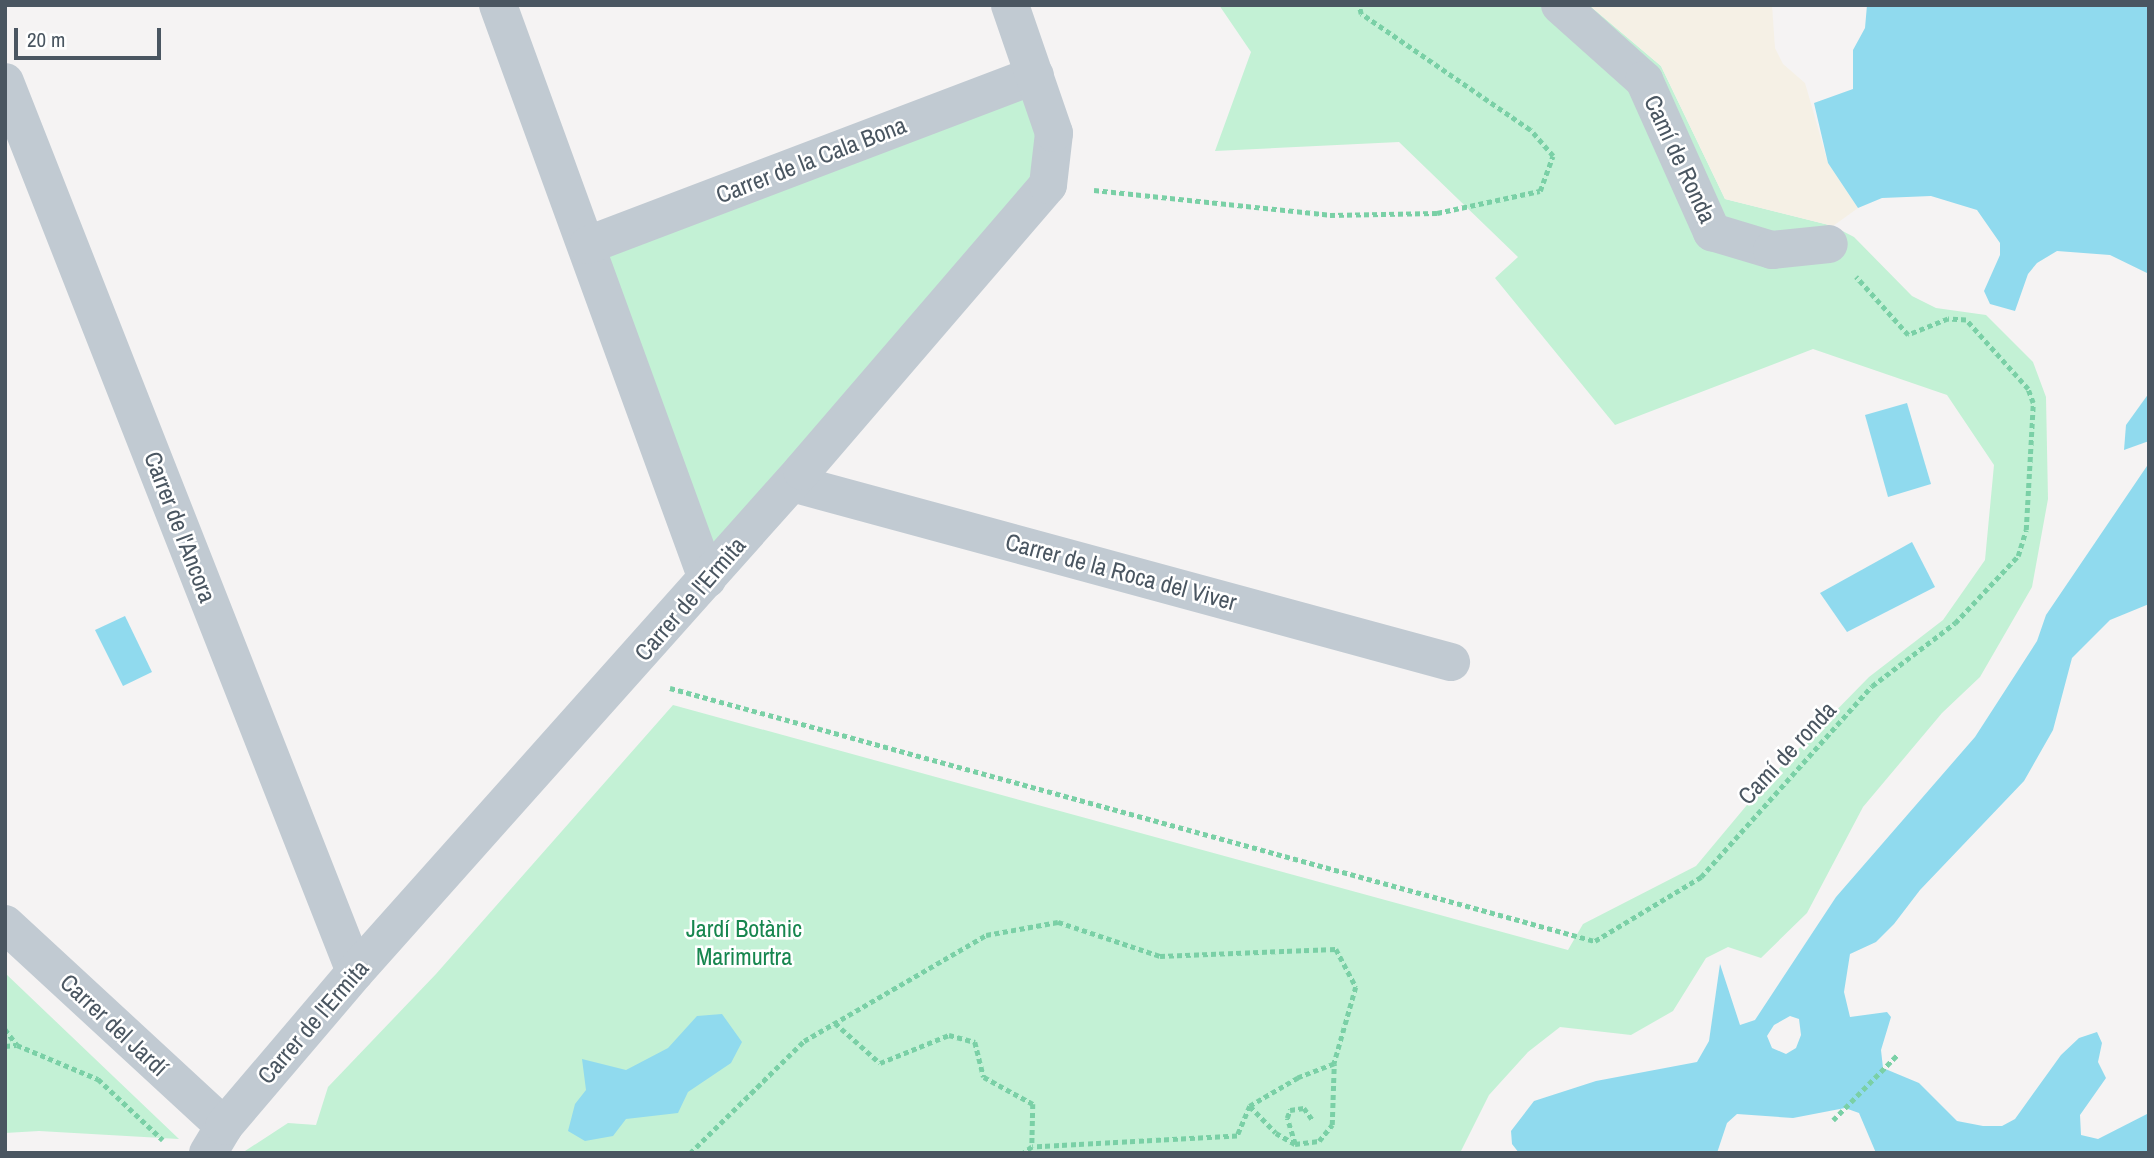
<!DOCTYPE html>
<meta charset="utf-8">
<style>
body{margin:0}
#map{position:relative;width:2154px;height:1158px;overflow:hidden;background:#f5f3f3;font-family:"Archivo Narrow",sans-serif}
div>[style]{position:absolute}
.green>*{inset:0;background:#c3f1d5}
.sand>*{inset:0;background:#f5f0e5}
.water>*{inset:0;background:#90daee}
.path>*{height:4.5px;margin-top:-2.25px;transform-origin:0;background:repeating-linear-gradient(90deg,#7ad0a6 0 5px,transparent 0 8.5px)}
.minor>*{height:38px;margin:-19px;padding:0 19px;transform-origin:19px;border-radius:19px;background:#c1cad2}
span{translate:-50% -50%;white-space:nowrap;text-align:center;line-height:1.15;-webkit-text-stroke:5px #fff;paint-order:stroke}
.street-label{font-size:24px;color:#4a5661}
.park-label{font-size:24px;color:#17864f}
.frame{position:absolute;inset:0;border:7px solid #4a5661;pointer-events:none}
.scale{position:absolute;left:14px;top:28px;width:147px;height:32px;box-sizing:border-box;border:4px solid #4a5661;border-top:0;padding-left:9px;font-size:21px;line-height:24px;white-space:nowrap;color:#4a5661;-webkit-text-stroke:5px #fff;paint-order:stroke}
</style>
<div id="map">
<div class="green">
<div style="clip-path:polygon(1219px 5px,1589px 5px,1661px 66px,1725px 199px,1833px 226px,1854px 237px,1912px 296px,1936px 308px,1986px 315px,2033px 362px,2046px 397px,2048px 499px,2032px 587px,1980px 677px,1942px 713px,1863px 807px,1807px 913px,1761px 958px,1728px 947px,1706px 958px,1673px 1011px,1631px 1035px,1560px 1027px,1528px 1052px,1489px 1095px,1460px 1153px,242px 1153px,288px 1123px,316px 1125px,328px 1087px,436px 974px,673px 705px,1568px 950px,1583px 924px,1696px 866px,1767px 781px,1869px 677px,1943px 620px,1985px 560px,1994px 465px,1947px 395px,1813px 349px,1615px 425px,1495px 278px,1518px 257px,1399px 142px,1215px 151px,1251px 52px)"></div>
<div style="clip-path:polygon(1035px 75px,1048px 185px,707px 579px,588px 245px)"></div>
<div style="clip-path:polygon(5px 973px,179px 1139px,39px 1131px,5px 1133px)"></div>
</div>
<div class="sand">
<div style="clip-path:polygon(1589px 5px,1772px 5px,1775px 48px,1783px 64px,1805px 83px,1828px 163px,1858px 208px,1833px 226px,1725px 199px,1661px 66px)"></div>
</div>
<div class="water">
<div style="clip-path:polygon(1867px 5px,2149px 5px,2149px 274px,2110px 255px,2057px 251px,2037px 263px,2028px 274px,2015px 311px,1990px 304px,1984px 291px,2000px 255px,2000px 243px,1977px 210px,1931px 196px,1882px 198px,1858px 208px,1828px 163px,1814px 103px,1853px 89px,1853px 50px,1865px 28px)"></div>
<div style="clip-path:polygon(2149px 393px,2149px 441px,2124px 450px,2126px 425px)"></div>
<div style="clip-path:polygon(1907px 403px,1931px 484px,1888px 497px,1865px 415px)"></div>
<div style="clip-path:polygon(evenodd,2149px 463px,2149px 604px,2110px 620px,2072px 658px,2053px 730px,2024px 781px,1920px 890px,1894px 924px,1876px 942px,1850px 954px,1844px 992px,1850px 1017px,1887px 1012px,1891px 1017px,1881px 1050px,1883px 1068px,1919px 1083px,1957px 1121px,1983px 1126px,2002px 1126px,2015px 1119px,2061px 1055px,2079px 1038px,2097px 1032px,2102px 1043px,2098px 1062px,2106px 1078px,2080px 1115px,2081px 1135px,2098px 1139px,2149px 1113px,2149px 1153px,1876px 1153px,1859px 1113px,1845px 1108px,1793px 1118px,1737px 1114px,1727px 1123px,1717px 1153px,1519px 1153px,1512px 1144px,1511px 1131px,1534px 1101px,1596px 1081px,1697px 1062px,1709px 1041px,1720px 964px,1740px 1025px,1755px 1020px,1836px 897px,1975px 737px,2037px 641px,2046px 615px,2149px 463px,1790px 1016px,1799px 1019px,1801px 1035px,1796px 1048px,1786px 1054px,1772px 1048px,1767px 1036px,1774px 1025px,1790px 1016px)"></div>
<div style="clip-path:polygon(1912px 542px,1935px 587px,1847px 632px,1820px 593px)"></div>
<div style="clip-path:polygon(125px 616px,152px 672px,123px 686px,95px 630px)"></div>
<div style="clip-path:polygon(722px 1014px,742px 1042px,731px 1063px,688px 1092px,678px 1113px,626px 1119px,613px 1136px,585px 1141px,568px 1131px,575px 1104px,586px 1090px,582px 1059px,626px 1070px,668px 1048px,697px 1016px)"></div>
</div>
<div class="path">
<div style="left:1094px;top:190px;width:237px;rotate:6deg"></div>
<div style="left:1330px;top:215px;width:107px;rotate:-1.1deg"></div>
<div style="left:1437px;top:213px;width:105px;rotate:-12.1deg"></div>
<div style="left:1540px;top:191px;width:37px;rotate:-70deg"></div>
<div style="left:1553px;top:156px;width:35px;rotate:-131deg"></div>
<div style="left:1530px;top:130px;width:205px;rotate:-145.5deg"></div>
<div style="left:1361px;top:14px;width:9px;rotate:-103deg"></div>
<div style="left:670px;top:688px;width:959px;rotate:15.3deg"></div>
<div style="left:1595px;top:941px;width:124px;rotate:-31.1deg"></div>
<div style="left:1701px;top:877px;width:256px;rotate:-48.2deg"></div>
<div style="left:1872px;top:686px;width:104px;rotate:-37.2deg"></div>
<div style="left:1955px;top:623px;width:92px;rotate:-46.8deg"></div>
<div style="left:2018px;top:556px;width:27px;rotate:-73deg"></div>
<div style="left:2026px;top:530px;width:127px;rotate:-86.8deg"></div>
<div style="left:2033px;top:403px;width:15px;rotate:-110deg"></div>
<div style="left:2028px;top:389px;width:93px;rotate:-131.9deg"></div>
<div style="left:1966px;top:320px;width:18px;rotate:-177deg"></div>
<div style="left:1948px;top:319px;width:43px;rotate:158.2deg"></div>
<div style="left:1908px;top:335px;width:78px;rotate:-131.9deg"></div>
<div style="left:835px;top:1023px;width:60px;rotate:41.6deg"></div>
<div style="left:880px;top:1063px;width:74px;rotate:-22.1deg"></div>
<div style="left:949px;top:1035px;width:27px;rotate:15deg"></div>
<div style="left:975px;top:1042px;width:36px;rotate:76deg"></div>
<div style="left:984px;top:1077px;width:56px;rotate:28.9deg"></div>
<div style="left:1033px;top:1104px;width:43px;rotate:91.3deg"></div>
<div style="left:5px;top:1029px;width:20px;rotate:53deg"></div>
<div style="left:17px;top:1045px;width:88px;rotate:22.8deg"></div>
<div style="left:98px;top:1079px;width:89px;rotate:43.2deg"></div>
<div style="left:5px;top:1046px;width:11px;rotate:-5deg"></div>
<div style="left:1250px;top:1106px;width:37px;rotate:46deg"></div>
<div style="left:1276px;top:1133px;width:22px;rotate:30deg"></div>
<div style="left:1295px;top:1144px;width:24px;rotate:-7deg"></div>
<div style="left:1319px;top:1141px;width:21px;rotate:-51deg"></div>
<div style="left:1332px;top:1125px;width:61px;rotate:-88.1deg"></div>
<div style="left:1833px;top:1120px;width:93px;rotate:-45.4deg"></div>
<div style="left:1295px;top:1144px;width:27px;rotate:-107deg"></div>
<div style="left:1287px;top:1118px;width:9px;rotate:-69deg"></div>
<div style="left:1290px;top:1110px;width:14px;rotate:-8deg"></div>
<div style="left:1304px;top:1108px;width:14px;rotate:54deg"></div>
<div style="left:690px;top:1153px;width:160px;rotate:-44.5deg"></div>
<div style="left:804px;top:1041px;width:211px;rotate:-30.2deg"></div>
<div style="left:986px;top:935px;width:73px;rotate:-10.2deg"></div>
<div style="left:1058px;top:922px;width:108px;rotate:18.4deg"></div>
<div style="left:1160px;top:956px;width:176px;rotate:-2.3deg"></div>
<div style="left:1336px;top:949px;width:43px;rotate:62.2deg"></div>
<div style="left:1356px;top:987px;width:80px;rotate:105.9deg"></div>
<div style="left:1334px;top:1064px;width:39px;rotate:159deg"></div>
<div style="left:1298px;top:1078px;width:56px;rotate:149.7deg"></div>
<div style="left:1250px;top:1106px;width:33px;rotate:113deg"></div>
<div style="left:1237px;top:1136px;width:205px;rotate:176.9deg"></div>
<div style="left:1032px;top:1147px;width:10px;rotate:143deg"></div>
</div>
<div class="minor">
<div style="left:498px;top:5px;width:611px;rotate:69.99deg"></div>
<div style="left:1560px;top:5px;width:113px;rotate:41.8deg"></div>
<div style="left:1644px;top:80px;width:167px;rotate:65.9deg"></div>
<div style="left:1712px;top:232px;width:63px;rotate:16.7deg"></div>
<div style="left:1772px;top:250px;width:57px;rotate:-6deg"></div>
<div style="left:5px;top:82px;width:956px;rotate:68.53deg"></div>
<div style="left:588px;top:245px;width:478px;rotate:-20.8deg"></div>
<div style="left:792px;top:483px;width:683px;rotate:15.2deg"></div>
<div style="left:5px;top:924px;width:298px;rotate:42.7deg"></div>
<div style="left:208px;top:1153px;width:31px;rotate:-59deg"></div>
<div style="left:224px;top:1126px;width:202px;rotate:-49.6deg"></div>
<div style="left:355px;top:972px;width:671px;rotate:-48.26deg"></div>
<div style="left:802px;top:471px;width:377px;rotate:-49.3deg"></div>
<div style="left:1048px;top:185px;width:52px;rotate:-83.4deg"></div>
<div style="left:1054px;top:133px;width:135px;rotate:-109deg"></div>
</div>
<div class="street-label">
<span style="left:1680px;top:159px;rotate:65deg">Camí de Ronda</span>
<span style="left:811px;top:160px;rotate:-21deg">Carrer de la Cala Bona</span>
<span style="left:180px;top:527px;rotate:69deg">Carrer de l'Ancora</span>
<span style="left:1121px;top:572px;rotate:15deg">Carrer de la Roca del Viver</span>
<span style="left:690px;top:599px;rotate:-49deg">Carrer de l'Ermita</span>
<span style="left:1787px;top:753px;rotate:-47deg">Camí de ronda</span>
<span style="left:313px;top:1022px;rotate:-49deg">Carrer de l'Ermita</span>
<span style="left:114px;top:1025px;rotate:43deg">Carrer del Jardí</span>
</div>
<div class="park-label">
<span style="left:744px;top:943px">Jardí Botànic<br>Marimurtra</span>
</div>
<div class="frame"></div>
<div class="scale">20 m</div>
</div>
